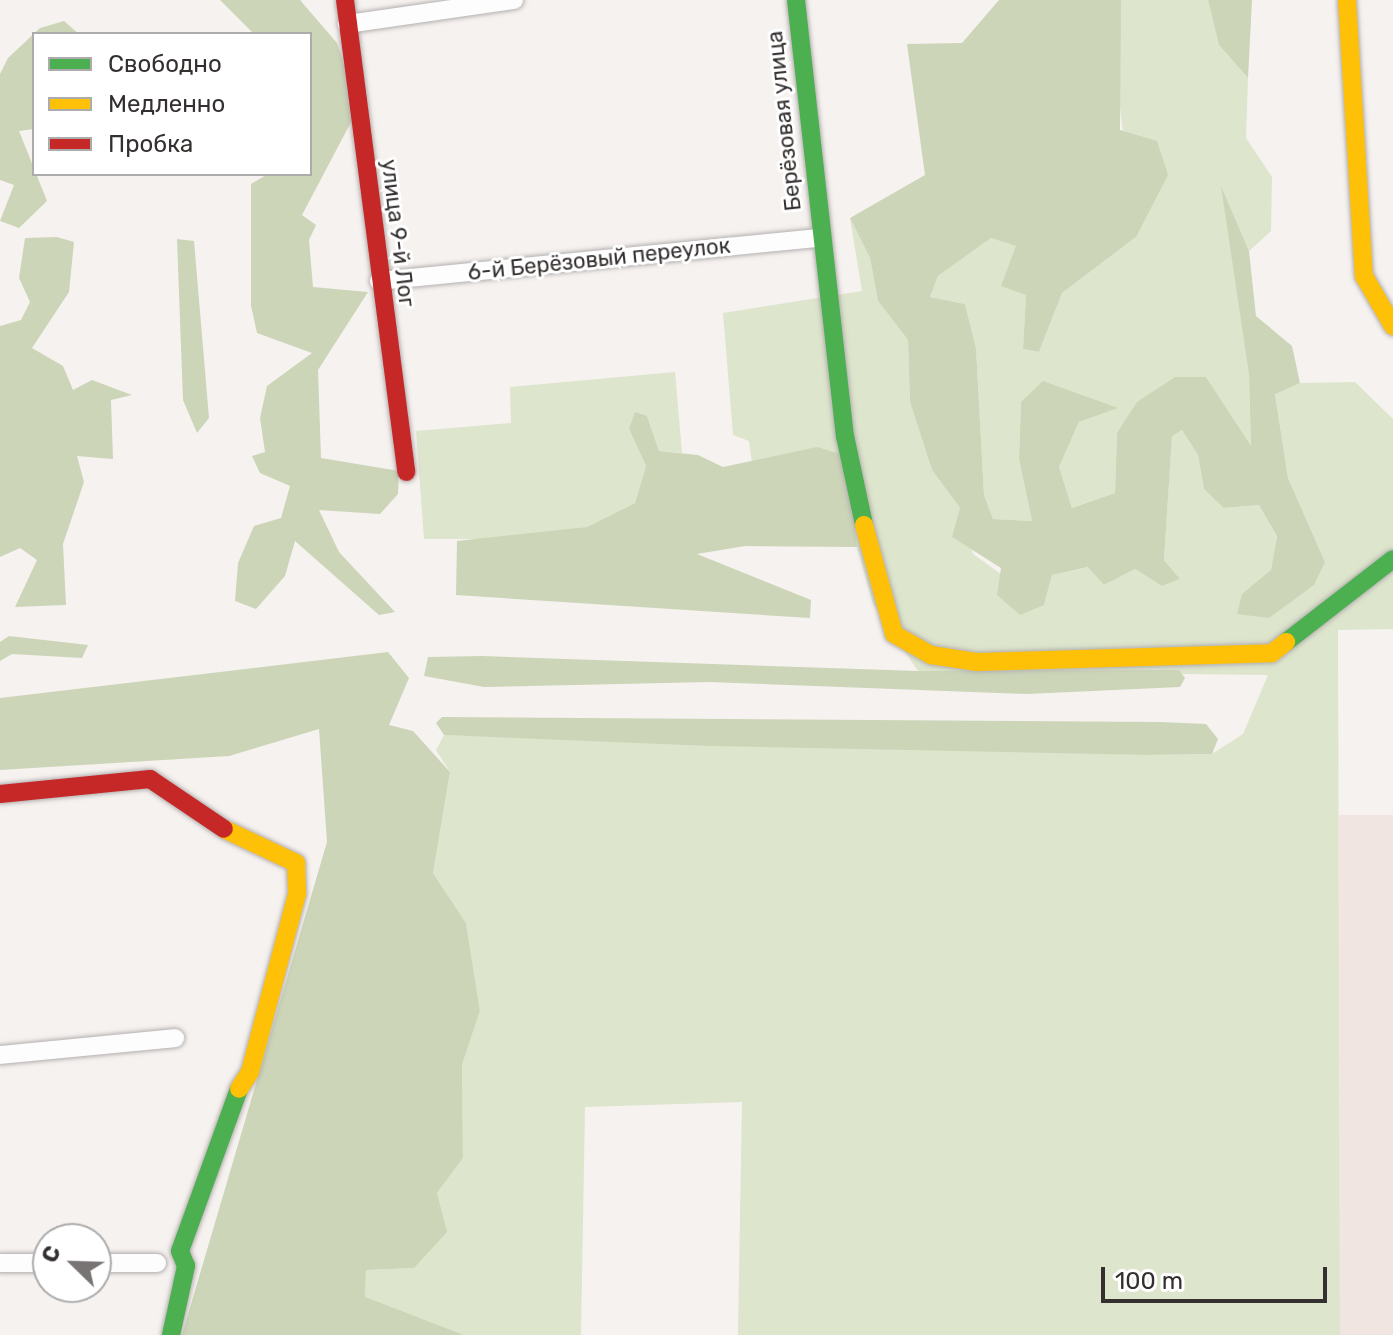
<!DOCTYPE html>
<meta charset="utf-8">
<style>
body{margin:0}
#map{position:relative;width:1393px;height:1335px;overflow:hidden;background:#f6f2f0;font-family:Rubik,sans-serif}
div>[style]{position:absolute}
.built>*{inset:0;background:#f0e5e0}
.green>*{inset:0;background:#dde5cc}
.forest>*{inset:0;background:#ccd5b7}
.roads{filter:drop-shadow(0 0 2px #b3b0af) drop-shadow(0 0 2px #b3b0af)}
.street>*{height:18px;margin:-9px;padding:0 9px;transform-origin:9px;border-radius:9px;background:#fefdfd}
.fast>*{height:18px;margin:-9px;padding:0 9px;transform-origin:9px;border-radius:9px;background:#4caf50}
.slow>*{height:18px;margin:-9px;padding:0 9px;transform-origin:9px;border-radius:9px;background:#ffc107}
.jam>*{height:18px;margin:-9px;padding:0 9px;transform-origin:9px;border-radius:9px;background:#c62828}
span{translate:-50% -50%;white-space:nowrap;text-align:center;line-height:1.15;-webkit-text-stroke:6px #fff;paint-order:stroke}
.street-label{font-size:22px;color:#33302f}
.legend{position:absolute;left:32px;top:32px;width:280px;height:144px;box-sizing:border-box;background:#fff;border:2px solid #adacac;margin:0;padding:10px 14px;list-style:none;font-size:24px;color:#33302f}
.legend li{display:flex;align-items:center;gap:16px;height:40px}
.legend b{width:40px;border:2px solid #adacac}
.north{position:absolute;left:32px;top:1223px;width:80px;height:80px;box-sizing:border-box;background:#fff;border:2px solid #adacac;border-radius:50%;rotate:293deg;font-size:22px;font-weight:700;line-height:32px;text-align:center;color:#33302f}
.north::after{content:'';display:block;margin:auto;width:28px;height:36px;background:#777473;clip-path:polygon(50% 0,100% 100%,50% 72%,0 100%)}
.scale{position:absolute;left:1101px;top:1267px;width:226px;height:36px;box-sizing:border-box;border:4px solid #33302f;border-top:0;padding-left:10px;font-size:24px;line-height:28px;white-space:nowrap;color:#33302f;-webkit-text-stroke:6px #fff;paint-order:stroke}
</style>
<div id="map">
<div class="built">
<div style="clip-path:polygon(1339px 815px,1393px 815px,1393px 1335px,1340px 1335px)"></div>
</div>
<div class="green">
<div style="clip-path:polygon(1121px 0,1208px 0,1219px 45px,1248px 78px,1246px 138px,1272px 177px,1271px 231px,1249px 251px,1222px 189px,1249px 375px,1251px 447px,1206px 377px,1117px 433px,1115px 493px,1072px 508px,1059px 467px,1079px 422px,1117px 408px,1043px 382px,1021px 403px,1019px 459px,1032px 521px,993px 519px,984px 495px,976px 348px,965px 304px,930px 297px,938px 276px,991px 238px,1017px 246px,1026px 295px,1023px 349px,1039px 352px,1062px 293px,1136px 237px,1116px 75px)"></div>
<div style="clip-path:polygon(850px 218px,870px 258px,878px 301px,908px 340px,910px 402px,932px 470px,960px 508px,973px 554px,1044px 605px,1052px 575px,1089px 567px,1104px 585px,1135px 569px,1162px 586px,1180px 579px,1164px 560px,1172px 435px,1182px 430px,1198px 455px,1204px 489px,1225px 508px,1259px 505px,1277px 538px,1271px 571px,1243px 594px,1325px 562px,1288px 478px,1275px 393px,1300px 383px,1355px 382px,1393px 419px,1393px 629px,1338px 630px,1340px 1335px,738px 1335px,742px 1102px,585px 1107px,581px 1335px,464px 1335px,365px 1298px,366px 1270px,414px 1268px,437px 1193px,463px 1158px,462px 1065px,480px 1011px,466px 923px,433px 873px,450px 772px,436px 750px,444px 735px,1146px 755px,1212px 754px,1243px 734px,1268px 675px,918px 671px,873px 604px,857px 547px,775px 459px,752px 463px,749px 441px,733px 435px,723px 313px,862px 291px)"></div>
<div style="clip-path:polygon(675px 372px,682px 453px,659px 451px,647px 416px,629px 429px,646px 466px,635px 503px,587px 527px,512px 539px,424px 539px,416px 431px,511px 423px,510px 387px)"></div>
</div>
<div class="forest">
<div style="clip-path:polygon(220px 0,300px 0,337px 43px,359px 107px,302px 215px,316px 225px,309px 240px,313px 287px,368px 292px,318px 370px,321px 458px,399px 471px,398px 494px,380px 514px,319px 510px,339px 552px,395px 612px,379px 615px,295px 541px,285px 576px,256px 609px,235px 601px,238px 563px,254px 526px,281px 518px,290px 486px,260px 473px,252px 456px,265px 452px,260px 418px,267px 386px,312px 353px,257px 333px,251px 306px,251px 184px,268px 174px,310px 174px,310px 34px,254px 34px)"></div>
<div style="clip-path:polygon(999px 0,1121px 0,1120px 130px,1157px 141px,1168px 175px,1136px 237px,1062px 293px,1039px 352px,1023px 349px,1026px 295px,1001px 286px,1016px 246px,991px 238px,938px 276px,930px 297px,965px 304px,976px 348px,984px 495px,993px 519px,1032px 521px,1019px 459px,1021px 402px,1043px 381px,1118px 408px,1079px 422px,1059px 467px,1072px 508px,1115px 493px,1117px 433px,1137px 402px,1175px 377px,1206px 377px,1251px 446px,1249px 375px,1221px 186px,1249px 251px,1256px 316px,1292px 346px,1300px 383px,1275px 394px,1288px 478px,1325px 562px,1314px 585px,1269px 618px,1237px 614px,1242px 594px,1271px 570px,1277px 537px,1259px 505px,1224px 508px,1204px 489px,1198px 455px,1182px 430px,1172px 436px,1164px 560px,1180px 579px,1162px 586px,1135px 569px,1104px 585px,1088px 567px,1052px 575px,1044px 605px,1020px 615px,997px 595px,1001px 568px,952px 537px,960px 508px,932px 470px,910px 402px,908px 340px,878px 301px,870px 258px,850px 218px,925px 175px,907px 44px,962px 43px)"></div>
<div style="clip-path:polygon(1208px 0,1252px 0,1248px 78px,1219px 45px)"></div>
<div style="clip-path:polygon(64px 21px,79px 34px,34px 34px,34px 129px,19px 131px,47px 201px,19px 228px,0 221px,14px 185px,0 180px,0 74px,8px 58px,40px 28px)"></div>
<div style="clip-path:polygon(57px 237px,74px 242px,69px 292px,32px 348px,63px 366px,73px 390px,92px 380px,132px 395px,111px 400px,113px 459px,77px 456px,84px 482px,63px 544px,66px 605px,15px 607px,37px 560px,20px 548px,0 557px,0 326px,21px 320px,30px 302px,19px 278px,25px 238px)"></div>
<div style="clip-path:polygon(177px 239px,194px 241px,209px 418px,197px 433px,183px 400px)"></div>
<div style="clip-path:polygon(635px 412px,647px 416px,659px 451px,698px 455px,723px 467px,817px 447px,846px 456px,857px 547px,745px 546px,697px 554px,811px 600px,810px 618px,456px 595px,457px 541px,587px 527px,635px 503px,646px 466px,629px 429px)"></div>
<div style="clip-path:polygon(9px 636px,88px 645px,82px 658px,12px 654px,0 661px,0 642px)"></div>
<div style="clip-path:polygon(388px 652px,409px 678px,389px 725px,413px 731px,450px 772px,433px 873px,466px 923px,480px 1011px,462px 1065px,463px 1158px,437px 1193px,447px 1232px,414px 1268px,366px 1270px,365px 1297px,464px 1335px,182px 1335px,327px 842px,319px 729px,229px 756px,0 770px,0 698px)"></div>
<div style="clip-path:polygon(482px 656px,918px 671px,1179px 670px,1185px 678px,1180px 687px,1027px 694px,708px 682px,484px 687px,424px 676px,428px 657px)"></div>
<div style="clip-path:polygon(442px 717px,1161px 722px,1206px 724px,1218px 739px,1212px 754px,1146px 755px,712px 746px,444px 735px,436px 723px)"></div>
</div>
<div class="roads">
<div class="street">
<div style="left:347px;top:24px;width:169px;rotate:-8.2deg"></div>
<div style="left:379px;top:281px;width:443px;rotate:-5.6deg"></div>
<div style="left:0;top:1055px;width:176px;rotate:-5.5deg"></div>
<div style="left:0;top:1263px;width:48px"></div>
<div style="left:96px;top:1263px;width:61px"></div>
</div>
<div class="fast">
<div style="left:796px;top:0;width:439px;rotate:83.6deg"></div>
<div style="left:845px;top:436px;width:91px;rotate:77.9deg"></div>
<div style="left:1286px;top:642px;width:135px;rotate:-37.8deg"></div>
<div style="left:171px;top:1335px;width:71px;rotate:-77.7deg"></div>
<div style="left:186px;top:1266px;width:16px;rotate:-112deg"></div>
<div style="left:180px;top:1251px;width:172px;rotate:-70deg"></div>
</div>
<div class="slow">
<div style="left:1347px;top:0;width:277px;rotate:86.5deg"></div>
<div style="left:1364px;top:276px;width:58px;rotate:59.9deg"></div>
<div style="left:864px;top:525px;width:113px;rotate:74.6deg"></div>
<div style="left:894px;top:634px;width:43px;rotate:29.6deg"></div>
<div style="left:931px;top:655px;width:47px;rotate:8.7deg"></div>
<div style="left:977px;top:662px;width:295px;rotate:-1.7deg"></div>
<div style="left:1272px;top:653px;width:18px;rotate:-38deg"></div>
<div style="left:224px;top:829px;width:80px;rotate:25.3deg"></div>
<div style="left:296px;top:863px;width:31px;rotate:88deg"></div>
<div style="left:297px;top:894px;width:184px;rotate:104.8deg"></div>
<div style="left:250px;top:1072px;width:20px;rotate:123deg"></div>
</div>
<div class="jam">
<div style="left:345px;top:0;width:476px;rotate:82.6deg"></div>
<div style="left:0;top:794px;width:151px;rotate:-5.7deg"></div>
<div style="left:150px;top:779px;width:89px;rotate:34deg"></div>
</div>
</div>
<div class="street-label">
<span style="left:784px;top:121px;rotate:-96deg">Берёзовая улица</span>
<span style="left:398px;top:233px;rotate:83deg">улица 9-й Лог</span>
<span style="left:599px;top:259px;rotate:-6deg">6-й Берёзовый переулок</span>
</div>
<ul class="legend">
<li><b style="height:10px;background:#4caf50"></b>Свободно</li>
<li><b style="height:10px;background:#ffc107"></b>Медленно</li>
<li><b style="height:10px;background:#c62828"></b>Пробка</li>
</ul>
<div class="north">С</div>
<div class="scale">100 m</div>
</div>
